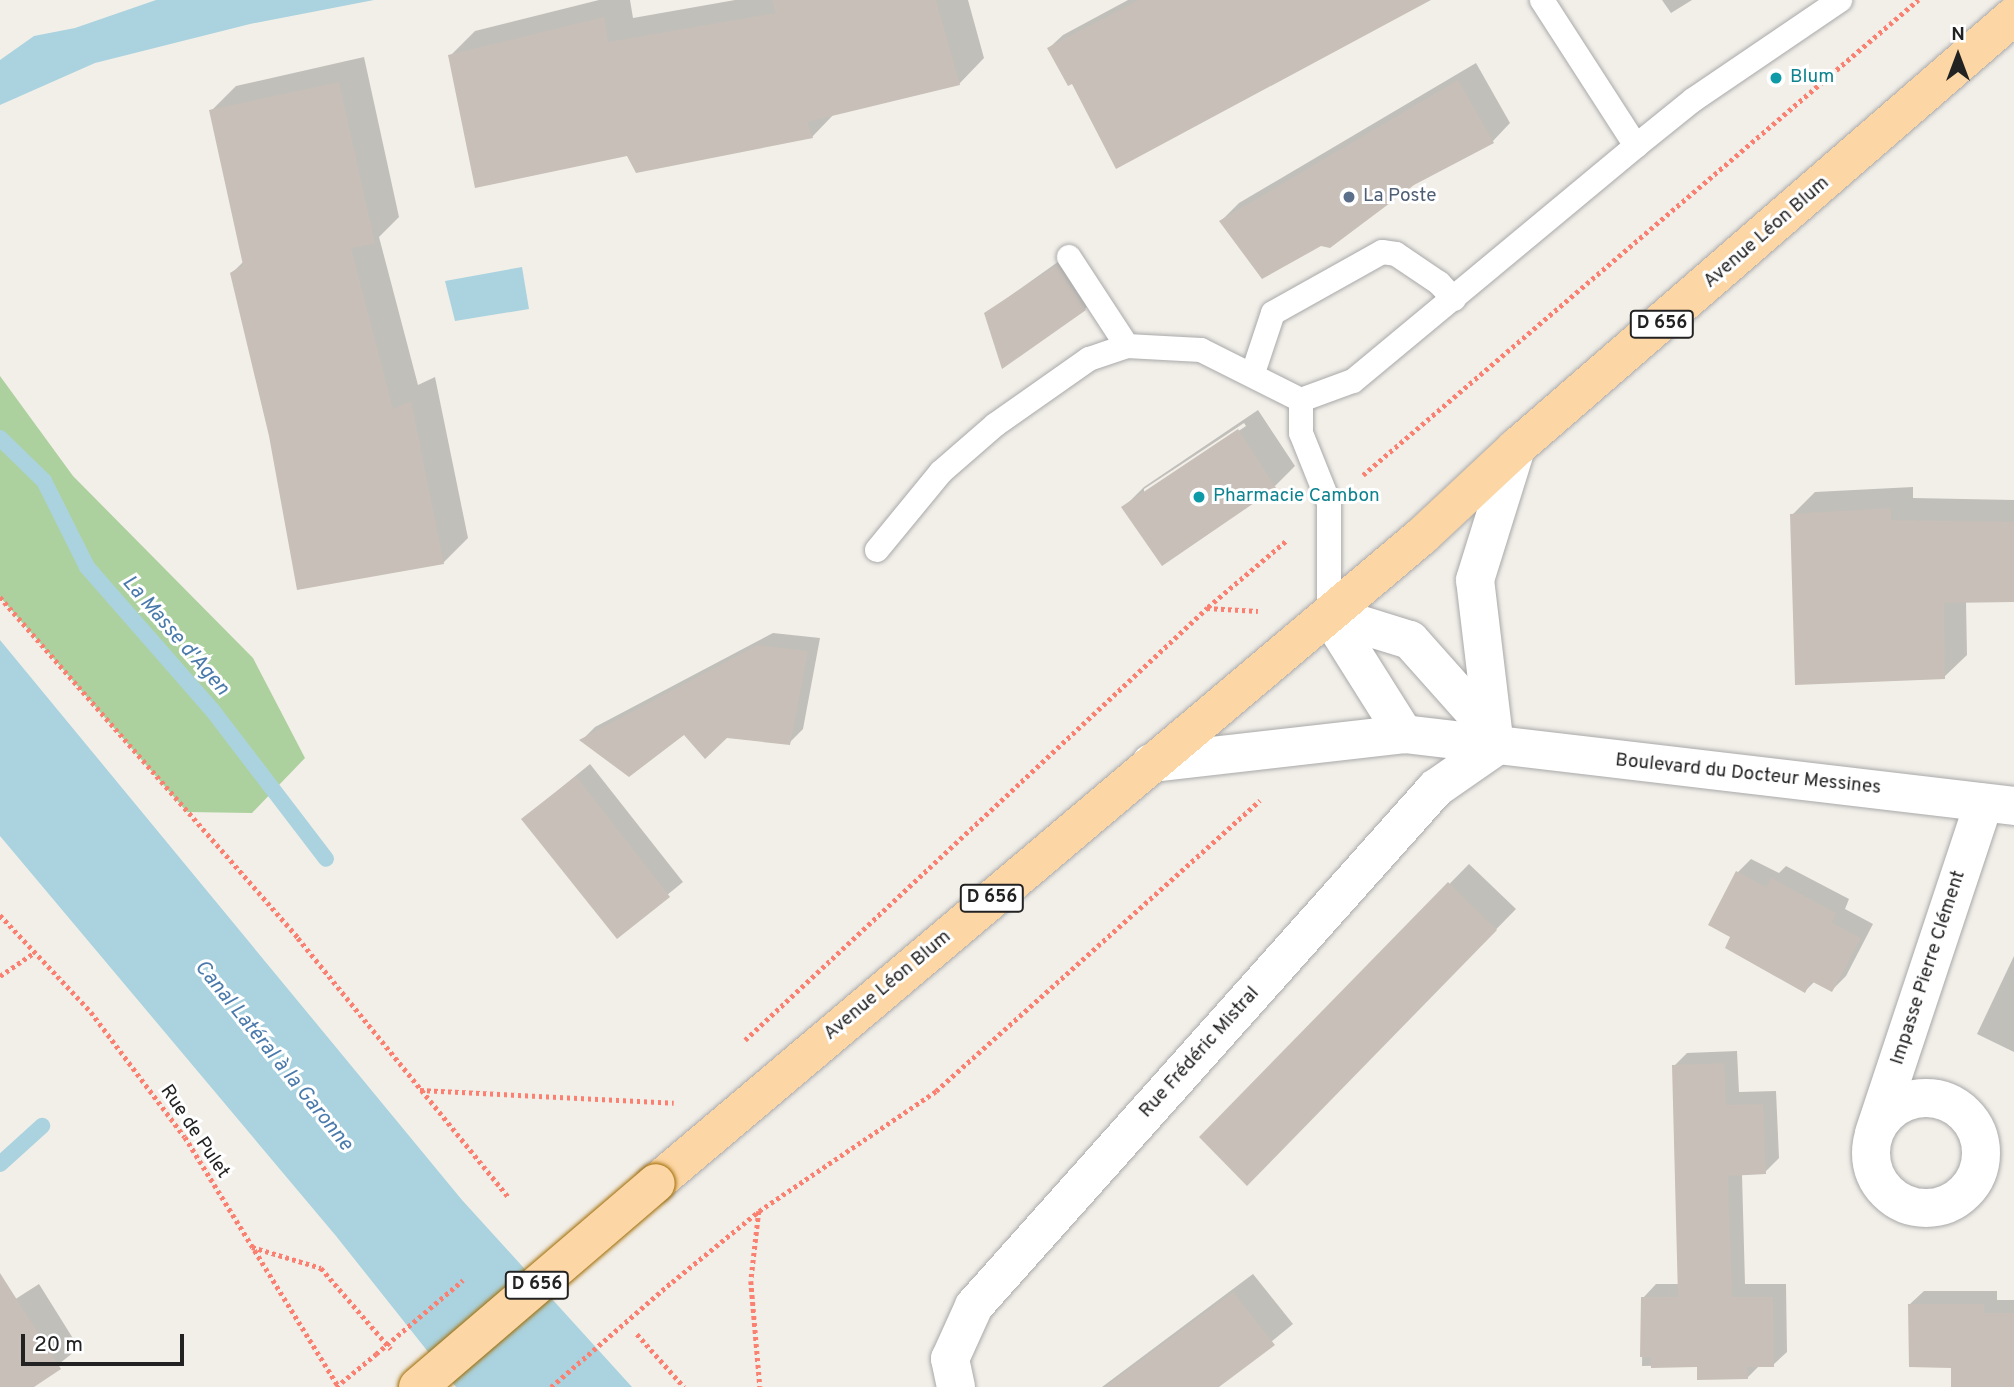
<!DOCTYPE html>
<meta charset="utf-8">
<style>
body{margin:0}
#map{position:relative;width:2014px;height:1387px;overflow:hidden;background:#f2efe9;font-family:Overpass,sans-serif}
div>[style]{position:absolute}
.forest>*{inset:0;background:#add19e}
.water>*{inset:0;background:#aad3df}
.shadow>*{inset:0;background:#0003}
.stream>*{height:16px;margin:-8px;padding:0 8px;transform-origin:8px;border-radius:8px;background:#aad3df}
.building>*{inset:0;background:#c7bfb8}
.path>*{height:4.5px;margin-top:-2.25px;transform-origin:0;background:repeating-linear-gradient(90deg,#fa8072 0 3.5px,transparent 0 7px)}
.roads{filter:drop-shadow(0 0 2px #a9a9a9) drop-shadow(0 0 2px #a9a9a9)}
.lane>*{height:24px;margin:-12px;padding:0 12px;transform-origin:12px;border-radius:12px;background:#fff}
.street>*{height:38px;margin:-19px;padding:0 19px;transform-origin:19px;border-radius:19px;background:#fff}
.street>.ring{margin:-19px;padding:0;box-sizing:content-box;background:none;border:38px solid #fff;border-radius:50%}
.primary>*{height:38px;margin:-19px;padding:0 19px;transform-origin:19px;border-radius:19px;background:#fcd6a4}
.path-bridge>*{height:4.5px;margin-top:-2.25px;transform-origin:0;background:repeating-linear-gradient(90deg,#fa8072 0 3.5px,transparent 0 7px)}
.bridges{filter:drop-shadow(0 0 2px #a06b00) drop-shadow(0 0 2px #a06b00)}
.primary-bridge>*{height:38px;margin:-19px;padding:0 19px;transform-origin:19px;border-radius:19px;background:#fcd6a4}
.dots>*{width:19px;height:19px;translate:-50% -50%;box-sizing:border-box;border:4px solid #fff;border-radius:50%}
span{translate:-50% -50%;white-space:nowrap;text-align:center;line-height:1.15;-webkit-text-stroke:6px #fff;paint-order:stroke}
.shield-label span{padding:2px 5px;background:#fff;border:2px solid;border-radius:5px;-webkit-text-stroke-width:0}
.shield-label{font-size:18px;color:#222;font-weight:700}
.culture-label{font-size:19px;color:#0d838f}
.left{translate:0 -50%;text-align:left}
.service-label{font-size:19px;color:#4e5e75}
.street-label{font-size:19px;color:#222}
.water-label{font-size:21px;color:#4a7aab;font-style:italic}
.north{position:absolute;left:1923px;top:21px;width:70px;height:70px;-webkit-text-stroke:5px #fff;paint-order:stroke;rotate:0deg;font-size:19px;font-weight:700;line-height:28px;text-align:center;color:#222}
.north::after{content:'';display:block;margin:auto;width:24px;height:32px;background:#222;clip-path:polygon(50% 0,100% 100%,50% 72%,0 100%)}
.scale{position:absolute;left:21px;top:1334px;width:163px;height:32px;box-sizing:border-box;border:4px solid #222;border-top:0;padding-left:9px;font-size:21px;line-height:24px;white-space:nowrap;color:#222;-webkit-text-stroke:5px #fff;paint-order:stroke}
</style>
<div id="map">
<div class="forest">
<div style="clip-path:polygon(0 376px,73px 476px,253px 658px,305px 758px,252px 813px,187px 812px,0 597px)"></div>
</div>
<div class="water">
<div style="clip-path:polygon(156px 0,374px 0,250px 24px,95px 63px,0 105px,0 60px,34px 36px,75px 28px)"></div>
<div style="clip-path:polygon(522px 267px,529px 309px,455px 321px,445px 281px)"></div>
<div style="clip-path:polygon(0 640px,462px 1200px,632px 1387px,456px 1387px,336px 1236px,0 836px)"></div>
</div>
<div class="shadow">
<div style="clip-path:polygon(599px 0,630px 0,633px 18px,735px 0,968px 0,984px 58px,959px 84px,835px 113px,812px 137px,628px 154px,450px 56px,475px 31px)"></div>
<div style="clip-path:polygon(1128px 0,1427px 0,1073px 81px,1049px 48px,1063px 35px)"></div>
<div style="clip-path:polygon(1662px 0,1692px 0,1671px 13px)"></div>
<div style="clip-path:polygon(364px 57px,399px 217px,379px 237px,418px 385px,435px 377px,468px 538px,443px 563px,271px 436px,232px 273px,244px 261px,211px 111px,236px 86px)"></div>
<div style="clip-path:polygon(1476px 63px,1510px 123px,1493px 141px,1221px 221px,1239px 203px)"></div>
<div style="clip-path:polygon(1069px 254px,1097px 296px,1085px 309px,986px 313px)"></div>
<div style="clip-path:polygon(evenodd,1258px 410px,1295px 466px,1275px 486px,1124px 507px,1144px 487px,1258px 410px,1244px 423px,1246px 426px,1144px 494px,1144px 489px,1244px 423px)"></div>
<div style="clip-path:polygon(1913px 487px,1913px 498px,2014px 500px,2014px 600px,1966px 601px,1967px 655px,1944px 677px,1792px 515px,1815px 492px)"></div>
<div style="clip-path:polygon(773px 633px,820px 638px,803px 729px,789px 743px,684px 733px,582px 740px,595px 727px)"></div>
<div style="clip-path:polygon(590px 764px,683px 882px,617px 936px,523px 819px)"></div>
<div style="clip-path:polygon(1751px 859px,1779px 873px,1786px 866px,1849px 899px,1845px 909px,1873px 924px,1846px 976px,1832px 990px,1815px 981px,1805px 991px,1732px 936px,1738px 872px)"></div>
<div style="clip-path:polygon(1469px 864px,1516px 909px,1247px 1184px,1201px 1137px)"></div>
<div style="clip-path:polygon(2014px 956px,2014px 1052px,1977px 1034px)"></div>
<div style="clip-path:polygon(1737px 1051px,1739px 1092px,1776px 1091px,1779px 1158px,1765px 1172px,1742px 1174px,1745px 1284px,1786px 1284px,1787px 1352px,1773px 1365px,1760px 1365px,1747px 1378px,1698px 1365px,1642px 1366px,1643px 1298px,1656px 1284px,1680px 1284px,1674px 1066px,1687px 1053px)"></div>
<div style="clip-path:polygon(1253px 1274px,1293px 1324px,1216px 1387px,1102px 1387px)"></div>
<div style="clip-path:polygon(39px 1284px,79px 1348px,30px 1387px,0 1387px,0 1309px)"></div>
<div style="clip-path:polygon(1924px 1291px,1997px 1291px,1997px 1300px,2014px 1300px,2014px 1387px,1953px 1387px,1953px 1366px,1910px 1304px)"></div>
</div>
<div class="stream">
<div style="left:0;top:438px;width:62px;rotate:44.3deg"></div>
<div style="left:44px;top:481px;width:96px;rotate:63.4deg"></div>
<div style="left:87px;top:567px;width:191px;rotate:48.8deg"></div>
<div style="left:213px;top:711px;width:186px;rotate:52.6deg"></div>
<div style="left:0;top:1164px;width:57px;rotate:-42.1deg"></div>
</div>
<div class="building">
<div style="clip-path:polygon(772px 0,936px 0,960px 85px,807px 122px,813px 138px,636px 173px,627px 156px,475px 188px,448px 55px,604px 17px,608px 42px,775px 13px)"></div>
<div style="clip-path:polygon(1139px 0,1431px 0,1116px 169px,1072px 84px,1068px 86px,1047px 48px)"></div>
<div style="clip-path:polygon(1458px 80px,1494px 143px,1414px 185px,1330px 248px,1321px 246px,1262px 279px,1219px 221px)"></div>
<div style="clip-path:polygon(339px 82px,375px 244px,351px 248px,393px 409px,411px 401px,444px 564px,297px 590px,269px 436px,230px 273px,243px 265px,209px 110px)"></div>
<div style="clip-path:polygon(1057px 265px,1086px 310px,1002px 369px,984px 313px)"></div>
<div style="clip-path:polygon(1238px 429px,1276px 488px,1162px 566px,1121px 507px)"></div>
<div style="clip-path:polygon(1891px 508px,1891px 520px,2014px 522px,2014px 602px,1944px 603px,1945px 679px,1795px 685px,1790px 514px)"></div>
<div style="clip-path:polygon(758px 645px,808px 651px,790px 745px,727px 738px,705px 759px,684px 735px,629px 777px,579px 740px)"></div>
<div style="clip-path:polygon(576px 776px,670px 897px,617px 939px,521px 819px)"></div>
<div style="clip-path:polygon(1736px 871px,1766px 887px,1771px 878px,1836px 913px,1832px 923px,1861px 938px,1832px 992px,1811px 981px,1805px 993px,1725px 948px,1730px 937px,1708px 925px)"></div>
<div style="clip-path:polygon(1448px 882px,1497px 930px,1247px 1186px,1199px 1137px)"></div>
<div style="clip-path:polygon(1724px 1063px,1726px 1105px,1763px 1104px,1766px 1174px,1728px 1176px,1732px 1297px,1773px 1297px,1774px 1367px,1747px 1367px,1748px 1379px,1697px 1380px,1697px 1367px,1651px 1368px,1651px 1357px,1640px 1357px,1641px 1297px,1678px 1297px,1672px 1065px)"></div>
<div style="clip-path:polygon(0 1273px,61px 1369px,34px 1387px,0 1387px)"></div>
<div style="clip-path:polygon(1233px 1292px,1275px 1345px,1219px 1387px,1105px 1387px)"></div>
<div style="clip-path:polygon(1908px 1304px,1984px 1304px,1984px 1313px,2014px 1313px,2014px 1387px,1951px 1387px,1951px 1368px,1909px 1367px)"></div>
</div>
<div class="path">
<div style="left:1363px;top:475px;width:731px;rotate:-40.56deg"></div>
<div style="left:0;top:597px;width:453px;rotate:48.8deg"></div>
<div style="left:298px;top:938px;width:335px;rotate:50.9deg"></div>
<div style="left:1208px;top:607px;width:104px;rotate:-40.3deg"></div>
<div style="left:0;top:915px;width:133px;rotate:46.8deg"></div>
<div style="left:91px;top:1012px;width:156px;rotate:53.1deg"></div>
<div style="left:185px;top:1137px;width:292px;rotate:58.4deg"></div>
<div style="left:0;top:976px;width:42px;rotate:-34.4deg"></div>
<div style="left:745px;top:1040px;width:633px;rotate:-43.08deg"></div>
<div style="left:1207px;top:608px;width:51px;rotate:3.4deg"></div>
<div style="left:420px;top:1090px;width:254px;rotate:2.9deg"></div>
<div style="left:759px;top:1211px;width:70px;rotate:96.5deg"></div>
<div style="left:751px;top:1281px;width:106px;rotate:85.1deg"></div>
<div style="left:252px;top:1247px;width:72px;rotate:16.9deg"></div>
<div style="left:321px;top:1268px;width:107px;rotate:49.2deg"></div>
<div style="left:672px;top:1282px;width:112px;rotate:-39.2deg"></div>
<div style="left:759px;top:1211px;width:214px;rotate:-34.1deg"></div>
<div style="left:936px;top:1091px;width:435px;rotate:-41.9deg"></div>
<div style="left:637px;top:1334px;width:71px;rotate:48.4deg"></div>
<div style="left:336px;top:1387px;width:52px;rotate:-39.5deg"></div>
</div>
<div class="roads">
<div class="lane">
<div style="left:1636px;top:146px;width:73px;rotate:-38.9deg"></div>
<div style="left:1693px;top:100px;width:178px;rotate:-34.2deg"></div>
<div style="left:1069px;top:257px;width:106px;rotate:56.9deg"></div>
<div style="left:1253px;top:373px;width:63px;rotate:-71.6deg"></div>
<div style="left:1273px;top:313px;width:125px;rotate:-29.2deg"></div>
<div style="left:1382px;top:252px;width:14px;rotate:8deg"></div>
<div style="left:1396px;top:254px;width:52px;rotate:34deg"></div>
<div style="left:1439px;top:283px;width:22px;rotate:47deg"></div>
<div style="left:877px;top:550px;width:101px;rotate:-50.6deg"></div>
<div style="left:941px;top:472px;width:72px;rotate:-41deg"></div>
<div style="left:995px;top:425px;width:115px;rotate:-35.1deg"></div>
<div style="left:1089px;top:359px;width:40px;rotate:-18.9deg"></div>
<div style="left:1127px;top:346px;width:74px;rotate:3.1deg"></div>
<div style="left:1201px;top:350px;width:112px;rotate:26.6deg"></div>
<div style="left:1329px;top:615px;width:112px;rotate:-90deg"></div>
<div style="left:1329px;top:503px;width:75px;rotate:-111.8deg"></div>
<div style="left:1301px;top:433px;width:33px;rotate:-90deg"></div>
<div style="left:1301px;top:400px;width:55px;rotate:-20.1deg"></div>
<div style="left:1353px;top:381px;width:368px;rotate:-39.7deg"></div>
<div style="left:1636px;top:146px;width:174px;rotate:-122.8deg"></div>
</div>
<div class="street">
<div style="left:1329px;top:615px;width:85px;rotate:17.2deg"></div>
<div style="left:1410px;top:640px;width:125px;rotate:48.3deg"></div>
<div style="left:1329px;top:615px;width:141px;rotate:57.8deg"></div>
<div style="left:1495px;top:747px;width:168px;rotate:-96.8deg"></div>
<div style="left:1475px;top:580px;width:138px;rotate:-72.7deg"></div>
<div style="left:1151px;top:763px;width:255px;rotate:-6.5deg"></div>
<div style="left:1404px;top:734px;width:614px;rotate:6.73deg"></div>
<div class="ring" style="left:1871px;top:1098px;width:72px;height:72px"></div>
<div style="left:1874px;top:1133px;width:348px;rotate:-71.6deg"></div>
<div style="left:956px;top:1387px;width:29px;rotate:-102deg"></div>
<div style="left:950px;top:1359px;width:58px;rotate:-65.6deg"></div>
<div style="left:974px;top:1306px;width:694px;rotate:-48.27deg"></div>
<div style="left:1436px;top:788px;width:72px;rotate:-34.8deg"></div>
</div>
<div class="primary">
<div style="left:656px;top:1183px;width:1003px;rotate:-40.19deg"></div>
<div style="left:1422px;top:536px;width:129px;rotate:-43.1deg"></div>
<div style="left:1516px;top:448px;width:659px;rotate:-40.94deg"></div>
</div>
</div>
<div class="path-bridge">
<div style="left:376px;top:1354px;width:114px;rotate:-40.4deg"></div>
<div style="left:551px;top:1387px;width:160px;rotate:-41deg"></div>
</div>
<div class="bridges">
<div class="primary-bridge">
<div style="left:418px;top:1387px;width:313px;rotate:-40.6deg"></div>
</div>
</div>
<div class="dots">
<div style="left:1776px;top:78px;background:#0f9aa8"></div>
<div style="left:1349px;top:197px;background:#5c6f8a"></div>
<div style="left:1199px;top:497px;background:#0f9aa8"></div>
</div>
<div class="shield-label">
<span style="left:1662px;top:324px">D 656</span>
<span style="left:992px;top:898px">D 656</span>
<span style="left:537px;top:1285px">D 656</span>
</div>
<div class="culture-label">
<span class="left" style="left:1790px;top:78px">Blum</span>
<span class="left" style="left:1213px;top:497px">Pharmacie Cambon</span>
</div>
<div class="service-label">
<span class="left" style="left:1363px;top:197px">La Poste</span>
</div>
<div class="street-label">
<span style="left:1767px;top:233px;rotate:-41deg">Avenue Léon Blum</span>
<span style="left:1748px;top:775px;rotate:6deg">Boulevard du Docteur Messines</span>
<span style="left:1929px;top:968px;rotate:-72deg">Impasse Pierre Clément</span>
<span style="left:888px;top:986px;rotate:-40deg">Avenue Léon Blum</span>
<span style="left:1200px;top:1053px;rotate:-48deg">Rue Frédéric Mistral</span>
<span style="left:194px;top:1132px;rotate:56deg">Rue de Pulet</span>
</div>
<div class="water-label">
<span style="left:175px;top:636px;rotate:49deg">La Masse d'Agen</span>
<span style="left:273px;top:1056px;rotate:51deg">Canal Latéral à la Garonne</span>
</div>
<div class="north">N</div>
<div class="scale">20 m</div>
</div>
